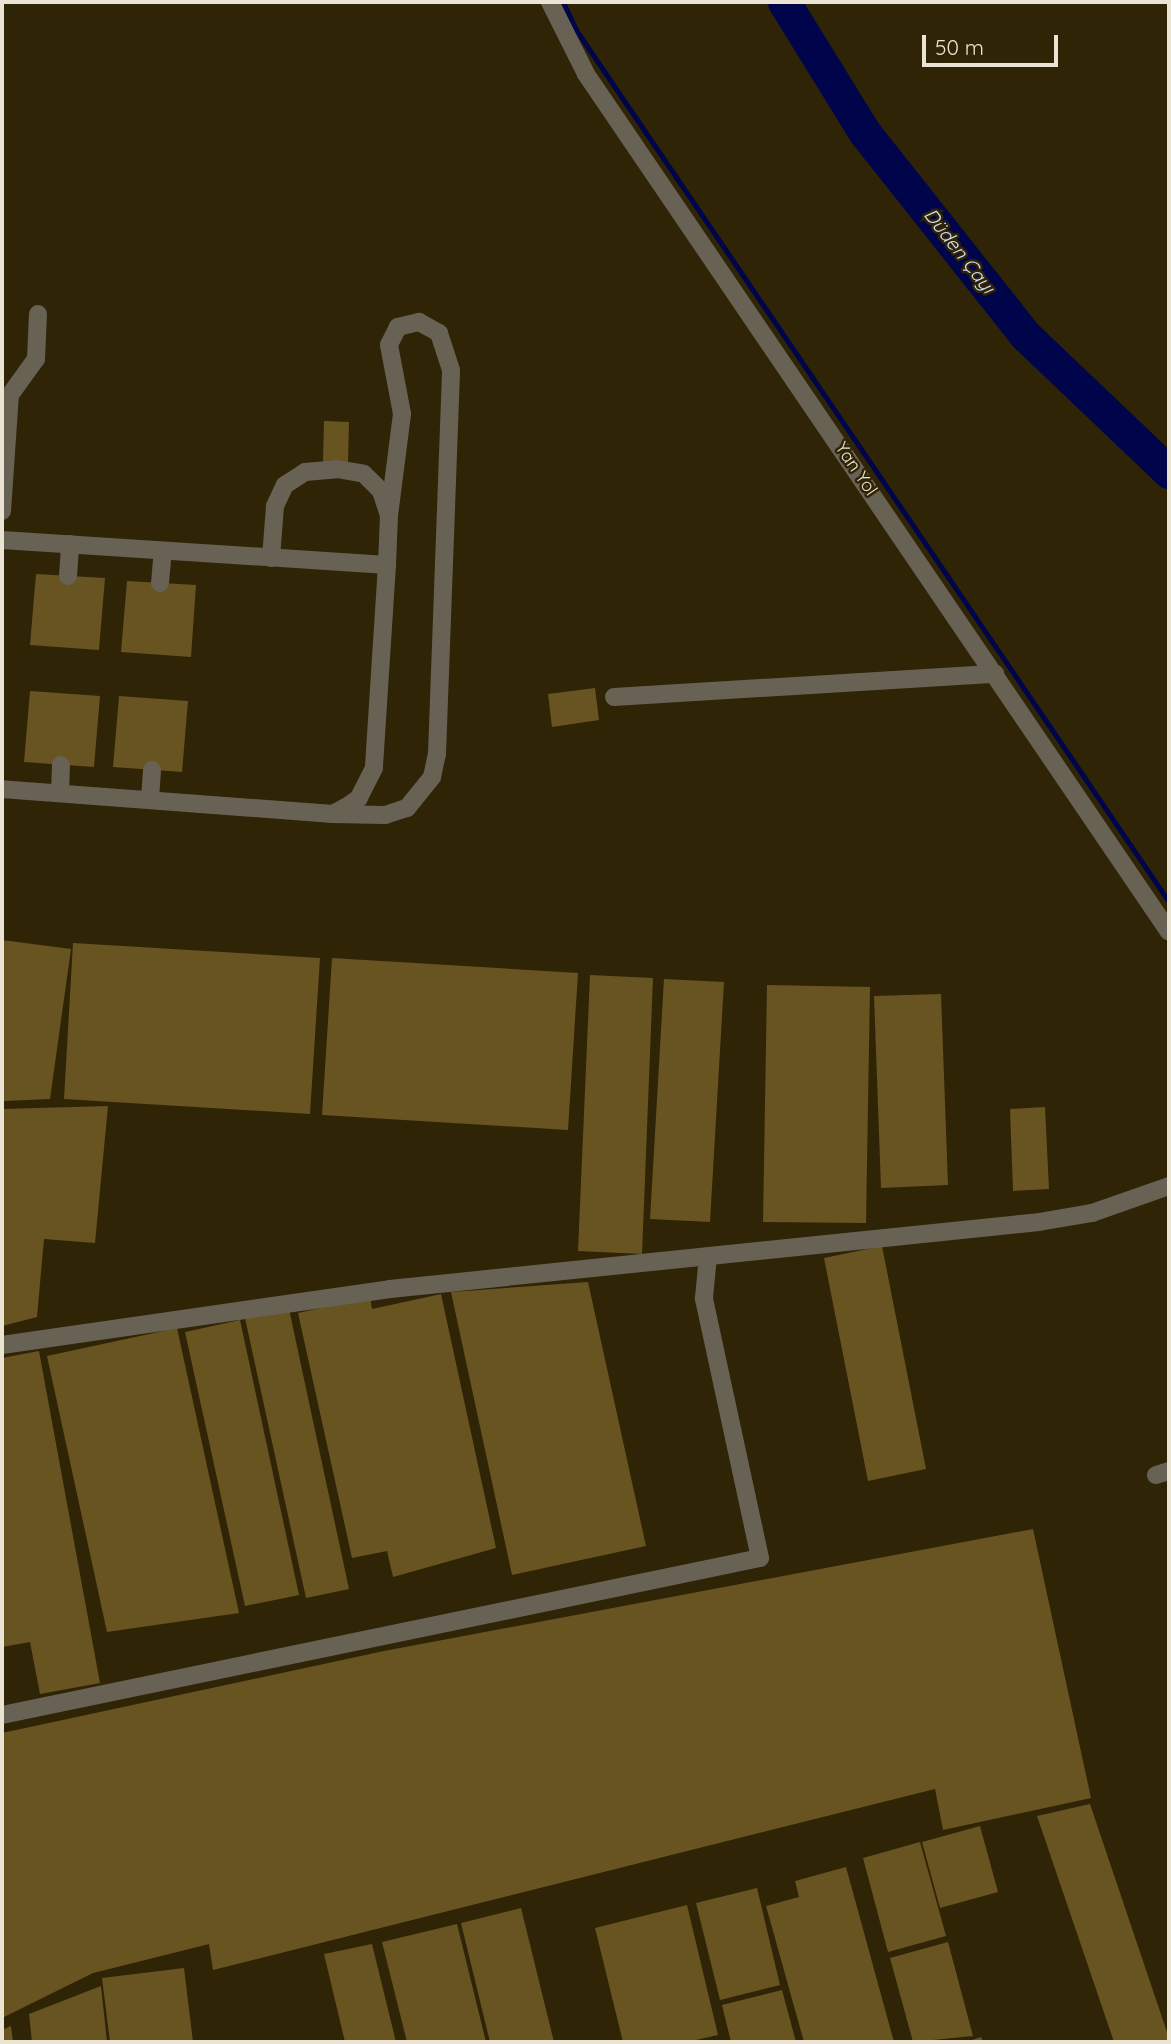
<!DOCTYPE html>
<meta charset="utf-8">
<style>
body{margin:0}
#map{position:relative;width:1171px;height:2044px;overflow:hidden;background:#2f2405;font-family:Quicksand,sans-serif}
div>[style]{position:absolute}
.stream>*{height:5px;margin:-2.5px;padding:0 2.5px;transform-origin:2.5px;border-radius:2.5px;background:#00054b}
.river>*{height:33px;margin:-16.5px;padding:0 16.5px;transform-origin:16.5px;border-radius:16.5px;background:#00054b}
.building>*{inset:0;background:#685421}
.minor>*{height:18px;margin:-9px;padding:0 9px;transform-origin:9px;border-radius:9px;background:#686255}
span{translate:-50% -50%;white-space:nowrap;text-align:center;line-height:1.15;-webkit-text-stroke:5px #2f2405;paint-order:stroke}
.street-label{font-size:18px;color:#ece4d3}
.water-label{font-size:19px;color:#d7e2f7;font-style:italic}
.frame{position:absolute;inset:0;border:4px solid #ece4d3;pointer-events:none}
.scale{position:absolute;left:922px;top:35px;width:136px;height:32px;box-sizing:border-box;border:4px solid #ece4d3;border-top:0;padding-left:9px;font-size:21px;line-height:24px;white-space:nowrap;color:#ece4d3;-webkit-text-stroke:5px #2f2405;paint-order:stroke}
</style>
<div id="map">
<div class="stream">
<div style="left:563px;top:2px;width:31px;rotate:65deg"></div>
<div style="left:576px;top:30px;width:1055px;rotate:55.78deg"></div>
</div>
<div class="river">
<div style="left:784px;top:2px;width:154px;rotate:58.3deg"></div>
<div style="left:865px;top:133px;width:258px;rotate:51.6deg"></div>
<div style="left:1025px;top:335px;width:199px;rotate:43.6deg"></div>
</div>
<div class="building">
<div style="clip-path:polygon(324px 421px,349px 422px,348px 463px,323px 462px)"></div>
<div style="clip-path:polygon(36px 574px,105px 578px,99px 650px,30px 645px)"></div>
<div style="clip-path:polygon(127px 581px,196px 585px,191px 657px,121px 652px)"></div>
<div style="clip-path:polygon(595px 688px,599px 720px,552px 727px,548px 694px)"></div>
<div style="clip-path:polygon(30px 691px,100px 696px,94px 767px,24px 762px)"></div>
<div style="clip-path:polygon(119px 696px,188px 701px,182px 772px,113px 767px)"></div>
<div style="clip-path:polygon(2px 940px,71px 949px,50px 1099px,4px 1101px)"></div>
<div style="clip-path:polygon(73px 943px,320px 958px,310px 1114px,64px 1099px)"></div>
<div style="clip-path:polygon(332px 958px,578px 973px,568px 1130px,322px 1115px)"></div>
<div style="clip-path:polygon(590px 975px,653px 978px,642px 1254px,578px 1251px)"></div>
<div style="clip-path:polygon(664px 979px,724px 982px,710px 1222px,650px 1219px)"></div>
<div style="clip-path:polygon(767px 985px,870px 987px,866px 1223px,763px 1222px)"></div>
<div style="clip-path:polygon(941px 994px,948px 1185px,881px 1188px,874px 996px)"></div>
<div style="clip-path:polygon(108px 1106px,95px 1243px,44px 1239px,37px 1317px,2px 1326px,2px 1109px)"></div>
<div style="clip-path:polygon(1045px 1107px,1049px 1189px,1013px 1191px,1010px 1109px)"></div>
<div style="clip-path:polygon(882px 1246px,926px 1469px,868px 1481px,824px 1258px)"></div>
<div style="clip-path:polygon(588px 1282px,646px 1546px,512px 1575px,451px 1292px)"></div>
<div style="clip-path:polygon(441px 1294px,496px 1548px,393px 1577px,387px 1551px,352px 1558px,298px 1313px,370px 1297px,372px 1309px)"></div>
<div style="clip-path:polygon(289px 1309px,349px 1589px,306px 1598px,245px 1318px)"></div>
<div style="clip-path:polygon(240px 1320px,299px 1595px,245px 1606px,185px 1332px)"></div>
<div style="clip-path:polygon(177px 1328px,239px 1613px,107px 1632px,47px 1356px)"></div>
<div style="clip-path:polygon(39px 1351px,100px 1683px,40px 1694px,30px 1642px,2px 1647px,2px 1358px)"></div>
<div style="clip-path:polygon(1033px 1529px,1091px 1798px,943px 1830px,935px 1789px,213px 1970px,209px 1944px,93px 1973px,2px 2018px,2px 1733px,384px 1651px)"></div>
<div style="clip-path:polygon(1090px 1804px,1169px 2038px,1169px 2042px,1114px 2042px,1037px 1816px)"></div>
<div style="clip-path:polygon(980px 1826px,998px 1892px,940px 1908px,922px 1842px)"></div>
<div style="clip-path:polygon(920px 1842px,946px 1936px,888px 1952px,863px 1858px)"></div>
<div style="clip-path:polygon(846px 1867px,894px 2042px,804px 2042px,766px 1906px,799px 1897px,795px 1881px)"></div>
<div style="clip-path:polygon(757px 1888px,780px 1985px,720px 2000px,696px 1903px)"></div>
<div style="clip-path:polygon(687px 1905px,718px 2035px,687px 2042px,623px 2042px,595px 1928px)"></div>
<div style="clip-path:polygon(521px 1908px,554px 2042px,490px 2042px,461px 1923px)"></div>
<div style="clip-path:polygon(457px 1924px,486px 2042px,407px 2042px,382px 1942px)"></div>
<div style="clip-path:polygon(948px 1942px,973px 2036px,913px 2042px,890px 1958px)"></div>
<div style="clip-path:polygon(372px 1944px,396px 2042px,345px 2042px,324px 1954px)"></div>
<div style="clip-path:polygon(184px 1968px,193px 2042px,110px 2042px,102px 1978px)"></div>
<div style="clip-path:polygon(101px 1986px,107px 2042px,32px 2042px,29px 2014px)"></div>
<div style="clip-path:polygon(782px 1990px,796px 2042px,731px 2042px,722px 2005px)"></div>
<div style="clip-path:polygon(11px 2026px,13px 2042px,2px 2042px,2px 2030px)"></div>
<div style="clip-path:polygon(981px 2037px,983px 2042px,966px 2042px)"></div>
</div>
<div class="minor">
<div style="left:550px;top:2px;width:80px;rotate:63.4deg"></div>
<div style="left:586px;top:74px;width:1037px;rotate:55.8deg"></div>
<div style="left:2px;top:511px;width:116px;rotate:-86.1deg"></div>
<div style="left:10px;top:395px;width:44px;rotate:-54.2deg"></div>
<div style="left:36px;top:359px;width:45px;rotate:-87.5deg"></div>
<div style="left:2px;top:540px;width:386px;rotate:3.7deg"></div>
<div style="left:387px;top:565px;width:203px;rotate:93.7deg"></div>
<div style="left:374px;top:768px;width:34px;rotate:117deg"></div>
<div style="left:359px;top:798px;width:16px;rotate:145deg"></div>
<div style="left:346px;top:807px;width:15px;rotate:152deg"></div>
<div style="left:333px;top:814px;width:332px;rotate:-175.7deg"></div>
<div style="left:271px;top:558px;width:52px;rotate:-85.6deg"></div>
<div style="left:275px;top:506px;width:23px;rotate:-65deg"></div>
<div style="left:285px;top:485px;width:24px;rotate:-33deg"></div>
<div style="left:305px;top:472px;width:32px;rotate:-5deg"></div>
<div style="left:337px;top:469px;width:27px;rotate:10deg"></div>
<div style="left:364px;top:474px;width:24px;rotate:45deg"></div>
<div style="left:381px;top:491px;width:25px;rotate:72deg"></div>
<div style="left:389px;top:515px;width:50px;rotate:92.3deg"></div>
<div style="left:68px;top:576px;width:32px;rotate:-86deg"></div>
<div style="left:160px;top:583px;width:32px;rotate:-85deg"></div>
<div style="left:614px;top:697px;width:382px;rotate:-3.5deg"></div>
<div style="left:60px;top:793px;width:28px;rotate:-88deg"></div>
<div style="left:150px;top:799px;width:29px;rotate:-86deg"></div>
<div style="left:333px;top:814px;width:52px;rotate:1.1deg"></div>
<div style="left:385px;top:815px;width:23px;rotate:-18deg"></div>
<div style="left:407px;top:808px;width:40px;rotate:-51deg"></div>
<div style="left:432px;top:777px;width:24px;rotate:-78deg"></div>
<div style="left:437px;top:754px;width:384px;rotate:-87.9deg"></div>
<div style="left:451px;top:370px;width:39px;rotate:-108deg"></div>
<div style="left:439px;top:333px;width:23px;rotate:-151deg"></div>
<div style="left:419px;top:322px;width:22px;rotate:167deg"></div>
<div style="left:398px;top:327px;width:20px;rotate:117deg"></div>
<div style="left:389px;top:345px;width:70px;rotate:79.3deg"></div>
<div style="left:402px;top:414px;width:102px;rotate:97.3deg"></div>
<div style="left:2px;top:1345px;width:392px;rotate:-8.2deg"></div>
<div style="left:390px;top:1289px;width:652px;rotate:-5.89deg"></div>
<div style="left:1039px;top:1222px;width:54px;rotate:-9.6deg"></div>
<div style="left:1092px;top:1213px;width:82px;rotate:-19.3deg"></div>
<div style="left:1156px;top:1475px;width:14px;rotate:-17deg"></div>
<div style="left:2px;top:1715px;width:774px;rotate:-11.7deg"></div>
<div style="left:760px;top:1558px;width:266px;rotate:-102.2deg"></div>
<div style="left:704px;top:1298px;width:42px;rotate:-84.6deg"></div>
</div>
<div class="street-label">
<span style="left:856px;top:469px;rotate:56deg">Yan Yol</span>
</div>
<div class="water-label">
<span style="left:959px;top:251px;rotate:52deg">Düden Çayı</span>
</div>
<div class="frame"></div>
<div class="scale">50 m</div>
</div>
